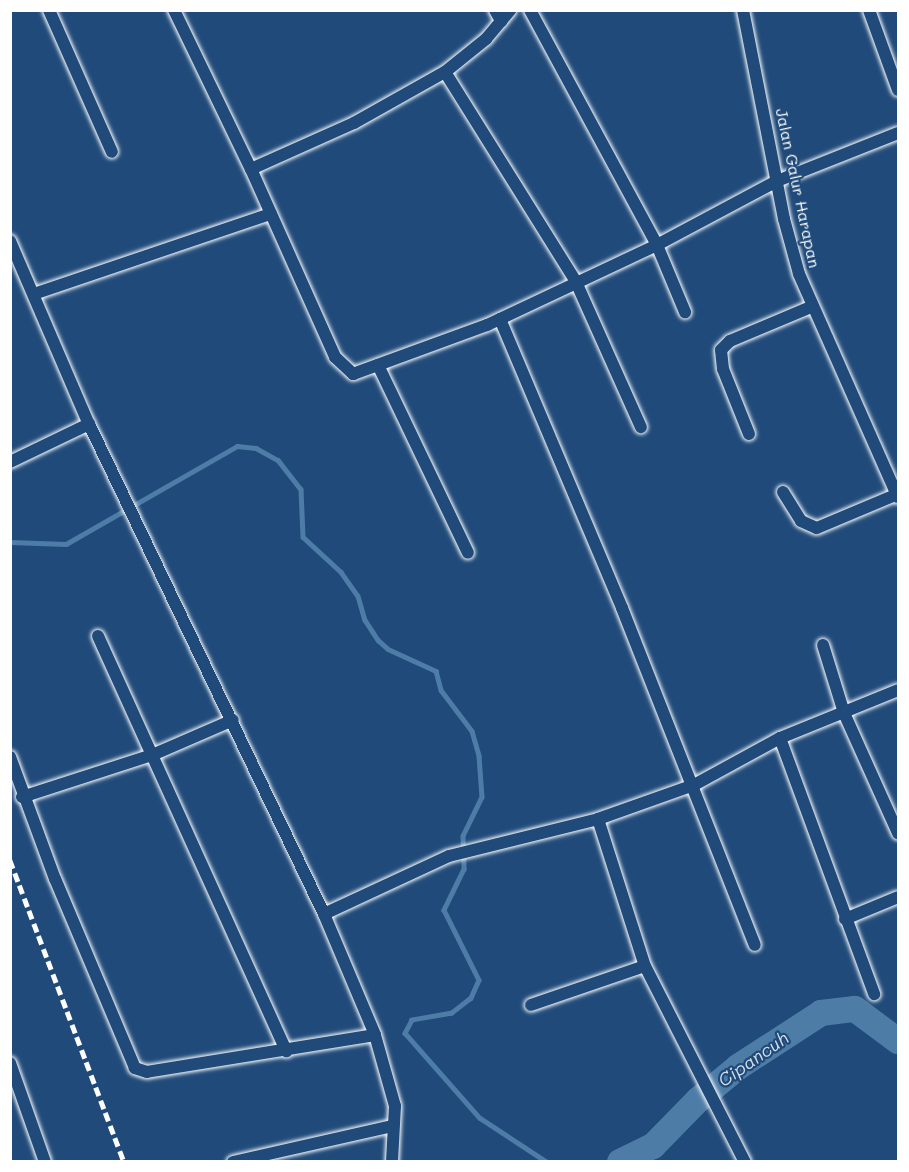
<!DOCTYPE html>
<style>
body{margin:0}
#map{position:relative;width:909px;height:1172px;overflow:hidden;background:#1f4a7a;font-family:Mali,sans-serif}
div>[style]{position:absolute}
.stream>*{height:4.5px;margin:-2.25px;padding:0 2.25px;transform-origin:2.25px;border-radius:2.25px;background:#4d7da7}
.river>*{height:26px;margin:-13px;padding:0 13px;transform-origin:13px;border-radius:13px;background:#4d7da7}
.roads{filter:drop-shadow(0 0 2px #fff) drop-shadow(0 0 2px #fff)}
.street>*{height:12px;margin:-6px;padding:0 6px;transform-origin:6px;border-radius:6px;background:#1f4a7a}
.rail>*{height:4.5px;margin-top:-2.25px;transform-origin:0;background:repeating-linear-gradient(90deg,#fff 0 9px,transparent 0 13.5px)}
span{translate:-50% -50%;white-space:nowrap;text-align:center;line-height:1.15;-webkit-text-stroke:4.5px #1f4a7a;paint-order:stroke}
.street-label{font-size:16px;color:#fff}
.water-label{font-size:18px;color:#d2dee9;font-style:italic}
.frame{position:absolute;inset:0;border:12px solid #fff;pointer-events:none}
</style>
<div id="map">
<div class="stream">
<div style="left:10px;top:542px;width:56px;rotate:2deg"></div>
<div style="left:66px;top:544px;width:197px;rotate:-29.8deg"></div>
<div style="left:237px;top:446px;width:19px;rotate:6deg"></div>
<div style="left:256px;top:448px;width:25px;rotate:29deg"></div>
<div style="left:278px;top:460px;width:37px;rotate:52deg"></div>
<div style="left:301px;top:489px;width:48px;rotate:87.6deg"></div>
<div style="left:303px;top:537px;width:52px;rotate:42.6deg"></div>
<div style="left:341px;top:572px;width:29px;rotate:55deg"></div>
<div style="left:358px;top:596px;width:25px;rotate:74deg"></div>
<div style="left:365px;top:620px;width:24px;rotate:57deg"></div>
<div style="left:378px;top:640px;width:13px;rotate:42deg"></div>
<div style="left:388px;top:649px;width:53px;rotate:24.6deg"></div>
<div style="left:436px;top:671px;width:20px;rotate:75deg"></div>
<div style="left:441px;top:690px;width:51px;rotate:52.9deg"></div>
<div style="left:472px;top:731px;width:26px;rotate:74deg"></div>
<div style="left:479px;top:756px;width:41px;rotate:85.8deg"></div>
<div style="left:482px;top:797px;width:43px;rotate:116deg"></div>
<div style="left:463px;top:836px;width:33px;rotate:88deg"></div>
<div style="left:464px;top:869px;width:46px;rotate:116deg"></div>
<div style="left:444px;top:910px;width:78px;rotate:63.4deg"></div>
<div style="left:479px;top:980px;width:20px;rotate:114deg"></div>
<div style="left:471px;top:998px;width:24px;rotate:142deg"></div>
<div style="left:452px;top:1013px;width:41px;rotate:170.1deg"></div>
<div style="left:412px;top:1020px;width:15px;rotate:118deg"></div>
<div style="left:405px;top:1033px;width:113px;rotate:48.6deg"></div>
<div style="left:480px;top:1118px;width:80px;rotate:33.3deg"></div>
</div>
<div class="river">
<div style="left:620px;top:1162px;width:37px;rotate:-26deg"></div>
<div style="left:653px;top:1146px;width:64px;rotate:-45.6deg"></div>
<div style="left:698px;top:1100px;width:52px;rotate:-39.5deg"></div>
<div style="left:738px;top:1067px;width:99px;rotate:-33deg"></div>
<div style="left:821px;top:1013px;width:34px;rotate:-7deg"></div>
<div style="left:855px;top:1009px;width:54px;rotate:36.7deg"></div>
</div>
<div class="roads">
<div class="street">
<div style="left:49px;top:10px;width:155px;rotate:66.1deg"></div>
<div style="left:174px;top:10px;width:177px;rotate:64.2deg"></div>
<div style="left:251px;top:169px;width:206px;rotate:65.9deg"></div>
<div style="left:335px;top:357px;width:25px;rotate:43deg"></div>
<div style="left:353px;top:374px;width:143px;rotate:-20.1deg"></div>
<div style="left:487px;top:325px;width:188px;rotate:-25.2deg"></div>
<div style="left:657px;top:245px;width:136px;rotate:-28.1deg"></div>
<div style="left:777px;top:181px;width:130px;rotate:-21.6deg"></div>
<div style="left:495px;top:10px;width:13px;rotate:61deg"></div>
<div style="left:530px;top:10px;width:267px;rotate:61.6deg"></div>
<div style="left:657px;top:245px;width:73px;rotate:67.3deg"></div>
<div style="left:743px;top:10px;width:213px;rotate:78.9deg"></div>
<div style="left:784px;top:219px;width:57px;rotate:74.7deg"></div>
<div style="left:799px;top:274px;width:244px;rotate:66.1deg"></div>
<div style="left:869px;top:10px;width:85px;rotate:70.1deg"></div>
<div style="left:445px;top:72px;width:248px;rotate:58deg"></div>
<div style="left:576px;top:282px;width:159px;rotate:65.9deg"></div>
<div style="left:251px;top:169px;width:113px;rotate:-24.1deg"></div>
<div style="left:354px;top:123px;width:104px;rotate:-29.3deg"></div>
<div style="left:445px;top:72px;width:53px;rotate:-38.8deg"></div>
<div style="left:486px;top:39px;width:38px;rotate:-50deg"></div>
<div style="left:10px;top:241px;width:199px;rotate:66.7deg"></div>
<div style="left:89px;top:424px;width:543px;rotate:64.38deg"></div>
<div style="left:324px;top:914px;width:131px;rotate:67.1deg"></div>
<div style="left:375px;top:1035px;width:231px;rotate:170.8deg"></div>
<div style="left:147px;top:1072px;width:13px;rotate:-162deg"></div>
<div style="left:135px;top:1068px;width:205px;rotate:-112.9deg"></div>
<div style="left:55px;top:879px;width:130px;rotate:-110.2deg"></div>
<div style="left:34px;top:294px;width:250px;rotate:-18.7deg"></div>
<div style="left:500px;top:319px;width:314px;rotate:67.1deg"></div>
<div style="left:622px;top:608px;width:362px;rotate:68.5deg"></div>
<div style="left:378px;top:365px;width:208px;rotate:64.4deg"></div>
<div style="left:749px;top:434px;width:70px;rotate:-111.8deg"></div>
<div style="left:723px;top:369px;width:19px;rotate:-96deg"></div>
<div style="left:721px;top:350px;width:13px;rotate:-45deg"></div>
<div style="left:730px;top:341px;width:88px;rotate:-22.8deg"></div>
<div style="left:10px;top:462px;width:88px;rotate:-25.7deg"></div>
<div style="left:783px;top:492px;width:34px;rotate:58deg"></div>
<div style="left:801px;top:521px;width:17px;rotate:24deg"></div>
<div style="left:817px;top:528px;width:88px;rotate:-22.8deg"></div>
<div style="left:98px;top:636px;width:456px;rotate:65.6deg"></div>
<div style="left:823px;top:645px;width:71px;rotate:72.8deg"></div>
<div style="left:844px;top:713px;width:132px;rotate:65.8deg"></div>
<div style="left:780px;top:738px;width:273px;rotate:69.8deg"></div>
<div style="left:22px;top:797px;width:137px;rotate:-17.9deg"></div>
<div style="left:152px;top:755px;width:88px;rotate:-23.4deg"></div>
<div style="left:598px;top:819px;width:154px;rotate:72.3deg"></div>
<div style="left:645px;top:966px;width:220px;rotate:63deg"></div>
<div style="left:324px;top:914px;width:138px;rotate:-24.9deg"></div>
<div style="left:449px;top:856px;width:154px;rotate:-13.9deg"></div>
<div style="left:598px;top:819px;width:102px;rotate:-19.5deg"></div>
<div style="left:694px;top:785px;width:98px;rotate:-28.7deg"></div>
<div style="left:780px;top:738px;width:127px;rotate:-22.1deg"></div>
<div style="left:845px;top:919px;width:57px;rotate:-22.5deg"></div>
<div style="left:531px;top:1005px;width:120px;rotate:-18.9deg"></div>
<div style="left:375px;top:1035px;width:74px;rotate:74.3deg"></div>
<div style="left:395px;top:1106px;width:56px;rotate:93.1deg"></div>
<div style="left:10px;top:1063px;width:105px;rotate:70.5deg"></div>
<div style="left:233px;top:1162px;width:164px;rotate:-12.7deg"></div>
</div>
</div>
<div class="rail">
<div style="left:10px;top:860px;width:323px;rotate:69.3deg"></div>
</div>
<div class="street-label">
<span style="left:798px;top:188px;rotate:78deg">Jalan Galur Harapan</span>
</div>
<div class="water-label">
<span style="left:753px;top:1059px;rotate:-35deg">Cipancuh</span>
</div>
<div class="frame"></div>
</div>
